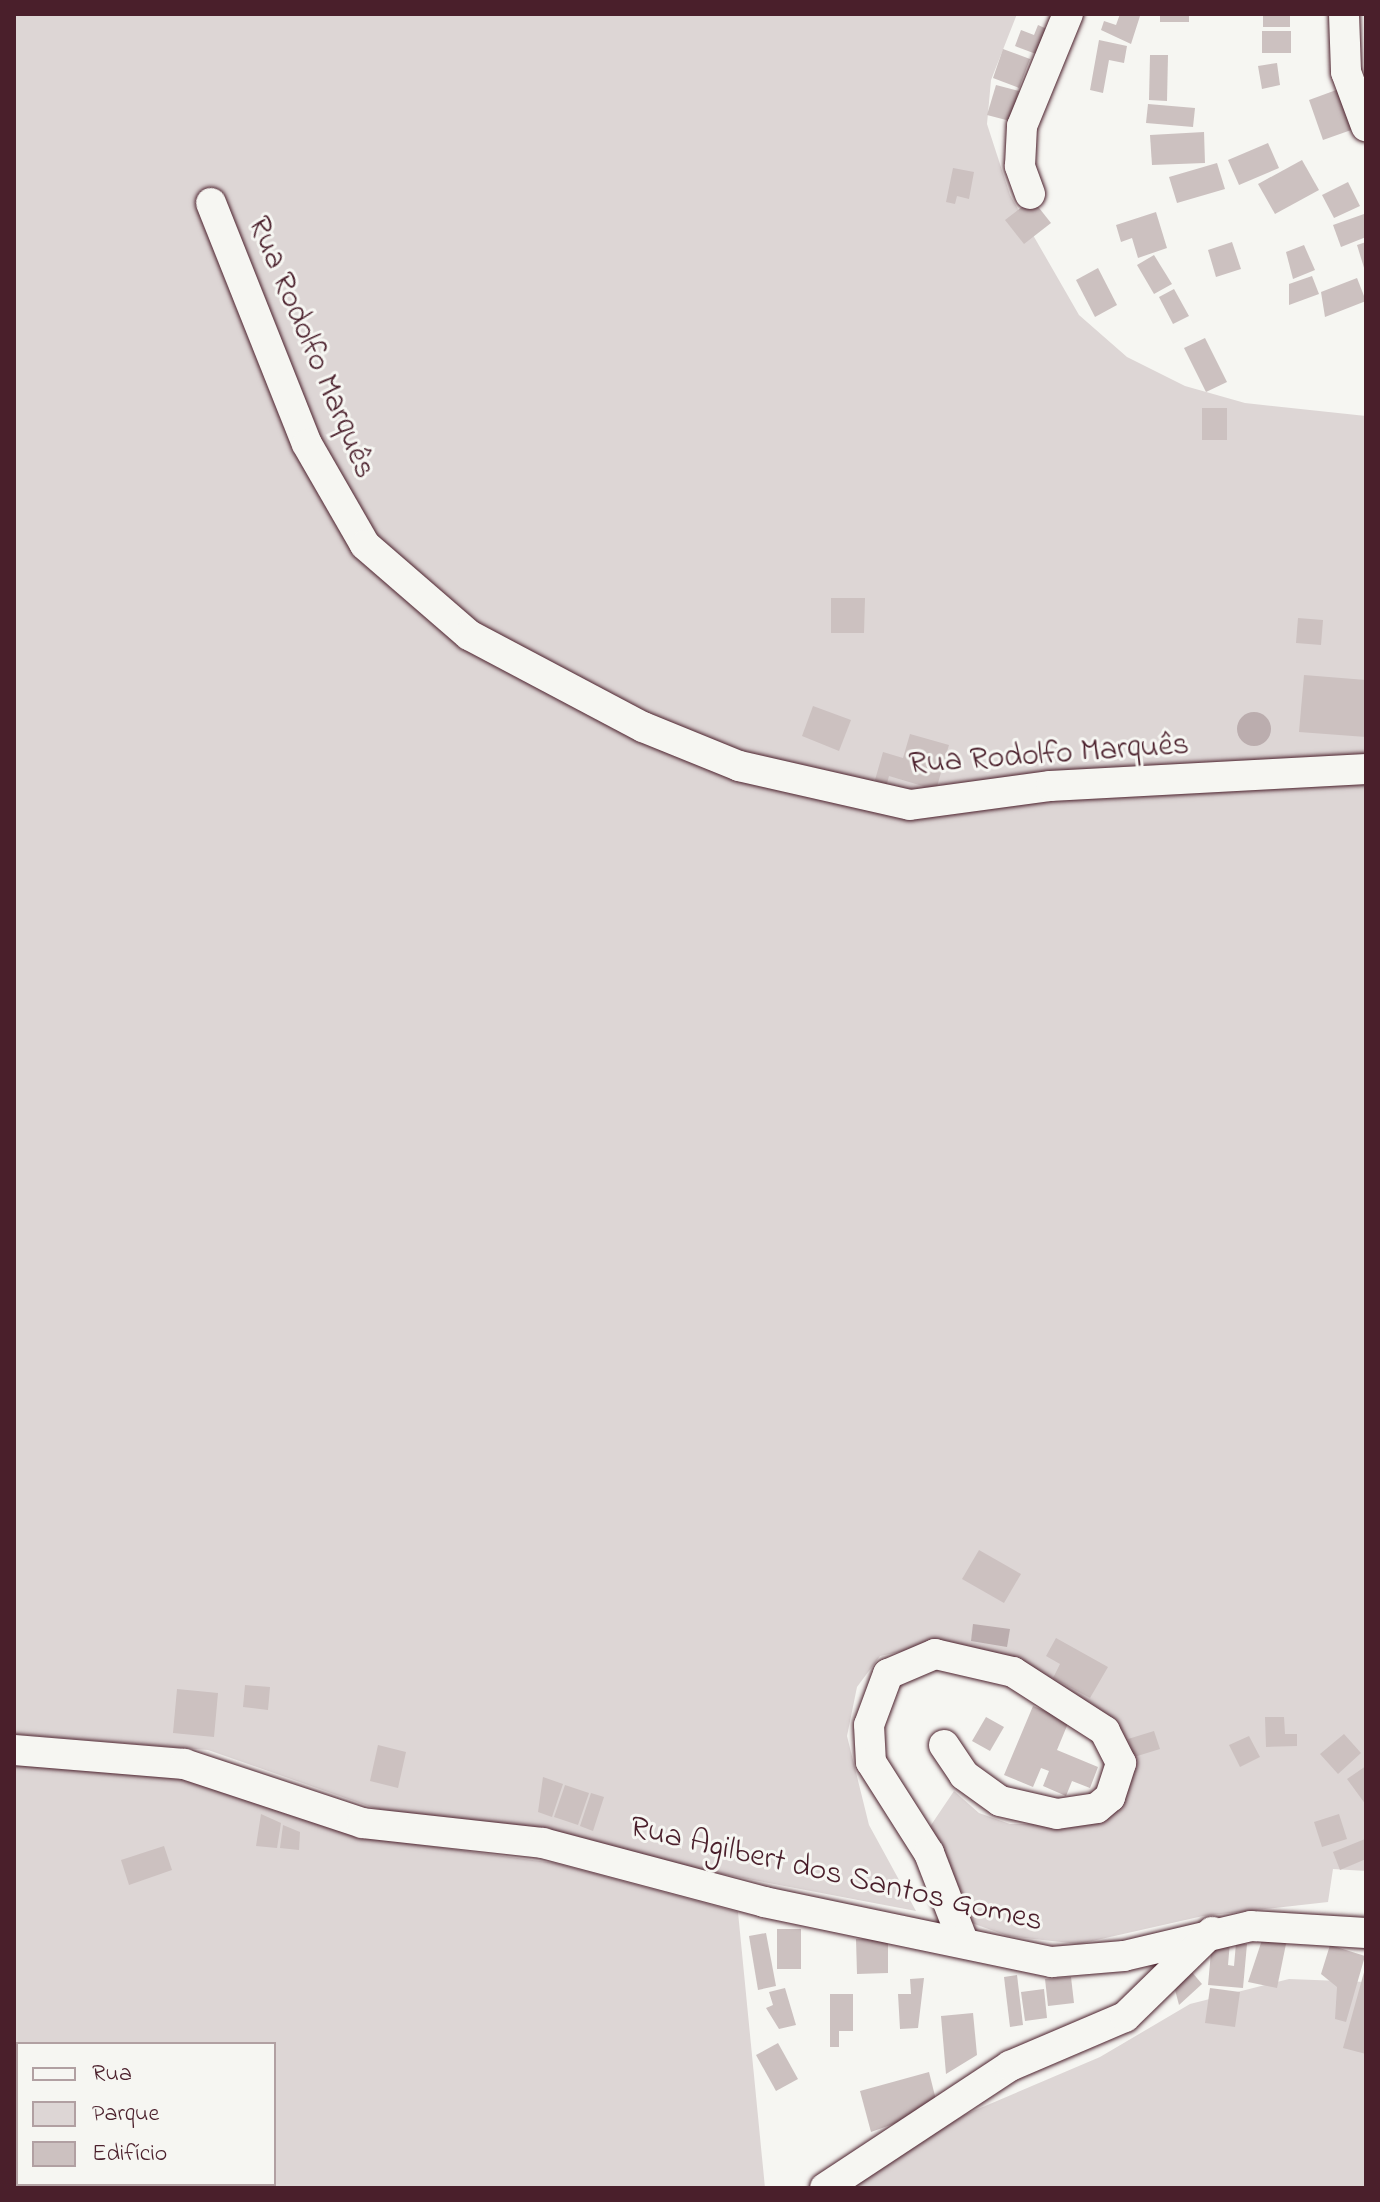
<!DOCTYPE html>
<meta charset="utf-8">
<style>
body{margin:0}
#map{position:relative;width:1380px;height:2202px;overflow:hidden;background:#f6f6f2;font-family:"Indie Flower",sans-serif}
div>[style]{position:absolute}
.green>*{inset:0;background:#ddd6d5}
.water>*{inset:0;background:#bbadae}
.round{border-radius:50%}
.building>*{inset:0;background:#ccc1c0}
.roads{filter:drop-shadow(0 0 2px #4a1f2b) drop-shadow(0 0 2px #4a1f2b)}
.minor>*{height:30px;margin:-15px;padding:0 15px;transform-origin:15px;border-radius:15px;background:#f6f6f2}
span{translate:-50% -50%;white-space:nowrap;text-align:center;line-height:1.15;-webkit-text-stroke:6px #f6f6f2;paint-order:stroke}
.street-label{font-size:32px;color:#4a1f2b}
.frame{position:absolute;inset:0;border:16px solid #4a1f2b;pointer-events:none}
.legend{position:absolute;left:16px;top:2042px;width:260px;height:144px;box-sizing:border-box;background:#f6f6f2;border:2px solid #b1a0a2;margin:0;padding:10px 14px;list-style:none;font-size:24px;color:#4a1f2b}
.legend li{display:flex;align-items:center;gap:16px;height:40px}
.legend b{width:40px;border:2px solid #b1a0a2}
</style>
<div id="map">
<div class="green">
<div style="clip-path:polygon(14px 14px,1017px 14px,991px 80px,987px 124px,1010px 195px,1079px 315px,1127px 357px,1185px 386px,1245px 403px,1366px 416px,1366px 1871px,1333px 1869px,1328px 1902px,1203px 1916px,1079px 1944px,1008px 1936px,966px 1921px,927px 1831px,954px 1791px,979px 1813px,1010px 1824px,1089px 1824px,1124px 1743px,932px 1645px,880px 1656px,857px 1687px,847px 1736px,869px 1825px,916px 1911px,374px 1808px,208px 1750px,14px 1734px)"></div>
<div style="clip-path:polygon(evenodd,14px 1761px,176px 1775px,378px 1839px,555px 1863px,738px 1912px,765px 2188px,14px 2188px,14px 1761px,18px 2044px,274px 2044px,274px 2184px,18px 2184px,18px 2044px)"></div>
<div style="clip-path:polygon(1289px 1979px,1366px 1982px,1366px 2188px,840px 2188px,964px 2115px,1100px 2057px,1190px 2004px)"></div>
</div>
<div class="water">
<div class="round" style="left:1237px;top:712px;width:34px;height:34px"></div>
<div style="clip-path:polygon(973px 1624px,1010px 1629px,1007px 1647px,971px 1641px)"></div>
</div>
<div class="building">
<div style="clip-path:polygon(1120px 14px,1140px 16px,1131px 44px,1101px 30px,1104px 21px,1116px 25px)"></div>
<div style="clip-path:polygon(1160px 14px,1189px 14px,1189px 22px,1160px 22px)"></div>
<div style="clip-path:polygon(1263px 14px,1290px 14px,1290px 27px,1263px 27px)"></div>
<div style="clip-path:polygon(1038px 25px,1047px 29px,1036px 54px,1015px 46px,1021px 30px,1034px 35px)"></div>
<div style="clip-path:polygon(1262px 31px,1291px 31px,1291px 53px,1262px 53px)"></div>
<div style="clip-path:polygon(1099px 40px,1127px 46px,1124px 63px,1109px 60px,1103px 93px,1090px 90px)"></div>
<div style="clip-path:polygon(1003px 49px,1030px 59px,1019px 88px,993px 78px)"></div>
<div style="clip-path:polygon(1150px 55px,1168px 55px,1167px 101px,1149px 100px)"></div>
<div style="clip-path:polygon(1277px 63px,1280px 85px,1262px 89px,1258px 66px)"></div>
<div style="clip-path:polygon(996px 85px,1019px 91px,1010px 121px,987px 115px)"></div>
<div style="clip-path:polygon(1339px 89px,1354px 129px,1323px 140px,1309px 100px)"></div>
<div style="clip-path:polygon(1148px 104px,1195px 108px,1193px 127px,1146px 123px)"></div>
<div style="clip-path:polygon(1204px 132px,1205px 163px,1152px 165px,1150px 135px)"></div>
<div style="clip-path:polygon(1268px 143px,1279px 168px,1239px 185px,1228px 160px)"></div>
<div style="clip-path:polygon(1302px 160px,1319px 190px,1275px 214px,1258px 184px)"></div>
<div style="clip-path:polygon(1217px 163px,1225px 189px,1177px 203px,1169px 177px)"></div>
<div style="clip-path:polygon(953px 168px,974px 172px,969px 199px,957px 196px,955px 204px,946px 202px)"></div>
<div style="clip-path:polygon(1348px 182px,1360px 206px,1334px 218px,1322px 195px)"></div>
<div style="clip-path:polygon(1032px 199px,1051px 223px,1024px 244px,1005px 220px)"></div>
<div style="clip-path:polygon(1156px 212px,1167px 248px,1138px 258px,1132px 238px,1121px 242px,1116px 225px)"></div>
<div style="clip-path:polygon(1364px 214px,1366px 237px,1341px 247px,1333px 225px)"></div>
<div style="clip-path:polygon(1232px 242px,1241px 269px,1216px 277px,1208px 250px)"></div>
<div style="clip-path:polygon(1366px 242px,1366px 271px,1365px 271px,1357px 245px)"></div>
<div style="clip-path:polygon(1304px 245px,1315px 270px,1293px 279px,1286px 252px)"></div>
<div style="clip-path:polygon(1154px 255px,1172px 284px,1154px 294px,1137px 265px)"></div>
<div style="clip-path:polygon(1098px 268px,1117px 305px,1095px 317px,1076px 280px)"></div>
<div style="clip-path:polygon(1312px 276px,1319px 294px,1289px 305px,1289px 284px)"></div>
<div style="clip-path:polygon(1357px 278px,1366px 301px,1325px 317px,1321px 292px)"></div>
<div style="clip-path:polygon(1174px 289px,1189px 316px,1173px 324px,1159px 297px)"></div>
<div style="clip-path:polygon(1205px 338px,1227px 382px,1206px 392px,1184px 348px)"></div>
<div style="clip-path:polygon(1202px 408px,1227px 408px,1227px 440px,1202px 440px)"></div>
<div style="clip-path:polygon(831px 598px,865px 598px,864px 633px,831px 633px)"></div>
<div style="clip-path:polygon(1298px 618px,1323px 620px,1321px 645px,1296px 643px)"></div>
<div style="clip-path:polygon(1304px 675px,1366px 680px,1366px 737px,1299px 732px)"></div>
<div style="clip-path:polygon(813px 706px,851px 720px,839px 751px,802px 736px)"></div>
<div style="clip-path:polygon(910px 734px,949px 745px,936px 790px,889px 776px,887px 784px,875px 780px,883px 752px,903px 758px)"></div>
<div style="clip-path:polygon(979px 1550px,1021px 1574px,1004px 1603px,962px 1579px)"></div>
<div style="clip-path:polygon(1056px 1638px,1108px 1667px,1090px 1698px,1053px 1678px,1060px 1664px,1046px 1656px)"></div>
<div style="clip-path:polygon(245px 1685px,270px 1687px,268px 1710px,243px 1707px)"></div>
<div style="clip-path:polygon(177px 1689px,218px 1693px,214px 1737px,173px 1733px)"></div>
<div style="clip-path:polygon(1033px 1706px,1069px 1721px,1057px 1750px,1098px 1767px,1090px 1788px,1072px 1781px,1066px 1796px,1043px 1786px,1049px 1771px,1041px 1768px,1033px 1787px,1004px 1775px)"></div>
<div style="clip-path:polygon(986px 1717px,1004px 1727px,990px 1751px,972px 1741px)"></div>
<div style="clip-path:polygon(1265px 1717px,1284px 1717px,1285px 1734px,1297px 1734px,1297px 1746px,1266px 1747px)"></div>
<div style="clip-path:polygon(1154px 1731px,1160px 1749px,1134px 1757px,1128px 1739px)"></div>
<div style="clip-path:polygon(1344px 1734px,1361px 1753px,1338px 1774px,1320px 1754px)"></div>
<div style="clip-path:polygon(1249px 1736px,1260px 1757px,1240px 1767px,1229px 1745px)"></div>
<div style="clip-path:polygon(378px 1745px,406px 1752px,398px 1788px,370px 1781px)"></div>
<div style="clip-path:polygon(1366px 1766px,1366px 1805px,1347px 1779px)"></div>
<div style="clip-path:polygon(543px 1777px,563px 1784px,552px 1817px,538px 1812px)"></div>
<div style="clip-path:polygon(565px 1785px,589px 1793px,578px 1825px,554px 1817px)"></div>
<div style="clip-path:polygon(591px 1793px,604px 1797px,593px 1831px,580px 1826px)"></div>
<div style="clip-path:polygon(261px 1814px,281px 1823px,277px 1848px,256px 1846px)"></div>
<div style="clip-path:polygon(1339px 1814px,1347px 1839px,1322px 1847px,1314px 1822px)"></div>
<div style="clip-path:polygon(283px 1825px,300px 1832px,299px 1850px,280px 1848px)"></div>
<div style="clip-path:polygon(1365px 1839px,1366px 1859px,1340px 1870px,1333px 1852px)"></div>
<div style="clip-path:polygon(164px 1846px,172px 1870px,129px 1885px,121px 1860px)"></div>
<div style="clip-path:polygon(777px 1929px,801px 1929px,801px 1969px,777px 1969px)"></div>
<div style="clip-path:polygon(766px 1933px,776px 1986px,758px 1990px,749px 1936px)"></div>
<div style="clip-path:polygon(1264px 1934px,1287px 1939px,1277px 1988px,1248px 1982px)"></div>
<div style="clip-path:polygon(888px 1938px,888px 1973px,857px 1974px,856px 1939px)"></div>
<div style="clip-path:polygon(1212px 1941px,1230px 1942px,1228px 1965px,1234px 1966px,1236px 1943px,1247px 1944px,1243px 1988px,1208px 1985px)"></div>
<div style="clip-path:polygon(1330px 1945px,1365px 1956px,1346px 2022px,1335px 2019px,1337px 1987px,1321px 1974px)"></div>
<div style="clip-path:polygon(1366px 1965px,1366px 2054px,1343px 2048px)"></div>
<div style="clip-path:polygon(1191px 1971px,1202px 1984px,1179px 2005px,1174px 1986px)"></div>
<div style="clip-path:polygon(1017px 1975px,1023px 2025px,1010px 2027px,1004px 1977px)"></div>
<div style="clip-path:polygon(1071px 1977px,1074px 2003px,1048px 2006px,1045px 1979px)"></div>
<div style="clip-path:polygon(924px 1978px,918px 2028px,900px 2029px,898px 1994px,911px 1994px,910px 1979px)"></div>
<div style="clip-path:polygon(785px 1988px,796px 2025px,779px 2029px,766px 2008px,773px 2005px,769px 1992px)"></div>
<div style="clip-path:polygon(1210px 1988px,1240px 1992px,1235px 2027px,1205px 2023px)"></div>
<div style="clip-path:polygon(1044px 1989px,1047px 2018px,1025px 2021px,1021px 1992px)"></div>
<div style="clip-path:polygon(830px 1994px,853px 1994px,853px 2031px,839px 2031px,839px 2047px,830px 2047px)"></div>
<div style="clip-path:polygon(973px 2013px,977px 2055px,946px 2074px,941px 2016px)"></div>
<div style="clip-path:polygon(778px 2043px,798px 2079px,776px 2091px,756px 2055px)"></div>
<div style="clip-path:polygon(929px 2072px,938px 2108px,871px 2132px,860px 2091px)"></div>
</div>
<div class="roads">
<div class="minor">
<div style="left:1344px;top:14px;width:58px;rotate:88deg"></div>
<div style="left:1346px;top:72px;width:58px;rotate:69.7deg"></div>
<div style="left:1030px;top:194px;width:30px;rotate:-110deg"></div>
<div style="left:1020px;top:166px;width:40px;rotate:-87.1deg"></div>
<div style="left:1022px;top:126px;width:121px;rotate:-67.7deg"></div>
<div style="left:211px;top:203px;width:259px;rotate:68.3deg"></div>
<div style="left:307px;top:444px;width:116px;rotate:60.1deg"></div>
<div style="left:365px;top:545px;width:138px;rotate:40.9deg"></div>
<div style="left:469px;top:635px;width:197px;rotate:27.9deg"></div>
<div style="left:643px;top:727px;width:104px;rotate:22.1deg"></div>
<div style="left:739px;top:766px;width:175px;rotate:12.8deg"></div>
<div style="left:910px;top:805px;width:142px;rotate:-7.7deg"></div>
<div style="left:1051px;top:786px;width:315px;rotate:-3.1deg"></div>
<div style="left:944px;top:1745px;width:36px;rotate:56deg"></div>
<div style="left:964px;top:1775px;width:44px;rotate:35.8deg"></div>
<div style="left:1000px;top:1801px;width:58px;rotate:12.8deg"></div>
<div style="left:1057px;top:1814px;width:40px;rotate:-8.5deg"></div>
<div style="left:1097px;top:1808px;width:17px;rotate:-40deg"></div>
<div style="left:1110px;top:1797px;width:36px;rotate:-72deg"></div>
<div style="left:1121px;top:1763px;width:36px;rotate:-117deg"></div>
<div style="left:1105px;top:1731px;width:109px;rotate:-147.3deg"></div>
<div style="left:1013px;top:1672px;width:80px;rotate:-167deg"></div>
<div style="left:935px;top:1654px;width:51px;rotate:156.9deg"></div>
<div style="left:888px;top:1674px;width:54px;rotate:110.4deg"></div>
<div style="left:869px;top:1725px;width:37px;rotate:87deg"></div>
<div style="left:871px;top:1762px;width:108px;rotate:57.5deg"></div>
<div style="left:929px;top:1853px;width:94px;rotate:68.9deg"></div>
<div style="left:14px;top:1750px;width:171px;rotate:4.7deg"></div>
<div style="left:184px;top:1764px;width:188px;rotate:18.3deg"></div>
<div style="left:362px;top:1823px;width:182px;rotate:6.3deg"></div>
<div style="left:543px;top:1843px;width:229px;rotate:14.9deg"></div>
<div style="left:764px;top:1902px;width:294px;rotate:11.8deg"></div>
<div style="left:1052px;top:1962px;width:72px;rotate:-4.8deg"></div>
<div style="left:1124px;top:1956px;width:130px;rotate:-13.3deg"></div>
<div style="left:1251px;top:1926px;width:115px;rotate:3.5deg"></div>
<div style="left:825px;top:2188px;width:222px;rotate:-33.4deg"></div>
<div style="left:1010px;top:2066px;width:125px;rotate:-23.1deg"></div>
<div style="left:1125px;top:2017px;width:122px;rotate:-44.3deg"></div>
</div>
</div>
<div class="street-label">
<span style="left:310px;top:348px;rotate:67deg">Rua Rodolfo Marquês</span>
<span style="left:1049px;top:756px;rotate:-4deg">Rua Rodolfo Marquês</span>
<span style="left:836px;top:1876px;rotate:13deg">Rua Agilbert dos Santos Gomes</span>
</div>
<div class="frame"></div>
<ul class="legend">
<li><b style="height:10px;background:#f6f6f2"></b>Rua</li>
<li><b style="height:22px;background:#ddd6d5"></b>Parque</li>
<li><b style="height:22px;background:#ccc1c0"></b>Edifício</li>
</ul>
</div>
